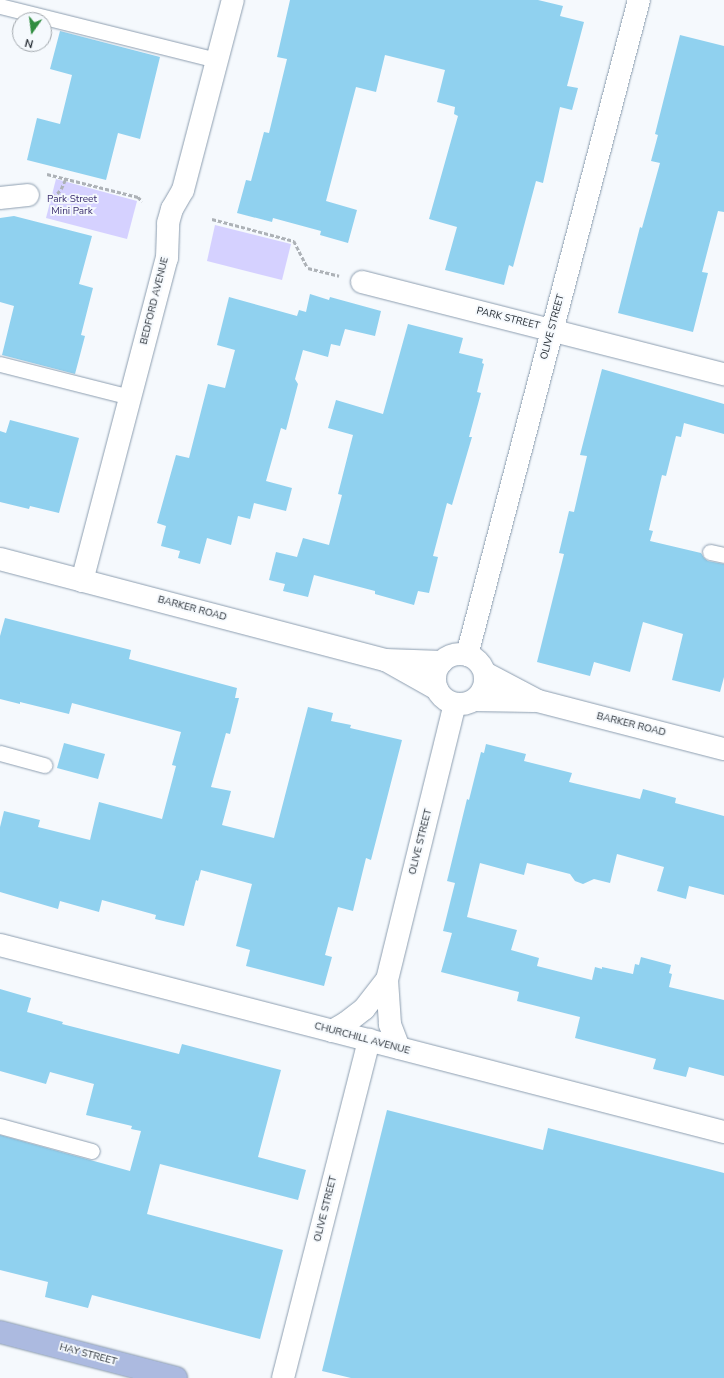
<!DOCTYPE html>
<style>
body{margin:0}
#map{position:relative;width:724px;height:1378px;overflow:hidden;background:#f5f9fd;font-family:"Nunito Sans",sans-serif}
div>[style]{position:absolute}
.green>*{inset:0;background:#d5d1ff}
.building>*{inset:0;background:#90d1ef}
.path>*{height:2.5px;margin-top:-1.25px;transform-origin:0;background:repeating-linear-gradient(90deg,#adb2b7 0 4px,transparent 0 6px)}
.roads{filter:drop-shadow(0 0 1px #8d9eb0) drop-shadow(0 0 1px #8d9eb0)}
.service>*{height:15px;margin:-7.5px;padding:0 7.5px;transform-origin:7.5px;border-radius:7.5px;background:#fff}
.minor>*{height:22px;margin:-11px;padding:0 11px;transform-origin:11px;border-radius:11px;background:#fff}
.tertiary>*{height:22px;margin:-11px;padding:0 11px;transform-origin:11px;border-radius:11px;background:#fff}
.tertiary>.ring{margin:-11px;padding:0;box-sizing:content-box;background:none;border:22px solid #fff;border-radius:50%}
.primary>*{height:22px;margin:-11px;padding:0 11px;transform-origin:11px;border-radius:11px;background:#acbae0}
span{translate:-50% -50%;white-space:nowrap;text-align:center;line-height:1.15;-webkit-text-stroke:3.5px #f5f9fd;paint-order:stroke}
.park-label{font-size:10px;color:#3a2d6e}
.street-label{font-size:10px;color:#242b32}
.north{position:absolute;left:12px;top:12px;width:40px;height:40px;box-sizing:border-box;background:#f5f9fd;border:1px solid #a1a7ac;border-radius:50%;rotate:194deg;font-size:11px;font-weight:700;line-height:16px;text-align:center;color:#242b32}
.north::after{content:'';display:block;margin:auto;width:14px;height:18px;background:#308d40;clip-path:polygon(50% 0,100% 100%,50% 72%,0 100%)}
</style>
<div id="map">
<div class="green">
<div style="clip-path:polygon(56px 179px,137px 201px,127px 239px,46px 218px)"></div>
<div style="clip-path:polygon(215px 225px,291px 244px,282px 280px,207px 261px)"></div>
</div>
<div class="building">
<div style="clip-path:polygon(290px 0,538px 0,563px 6px,560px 16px,584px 22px,567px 86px,578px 88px,572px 110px,560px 107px,543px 183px,536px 181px,513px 267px,509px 265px,504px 285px,445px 270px,457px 227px,429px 219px,458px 116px,454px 114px,455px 107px,437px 102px,445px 70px,385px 55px,376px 92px,356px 87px,326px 201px,357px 210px,348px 243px,320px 235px,321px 231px,273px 218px,272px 222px,237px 213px,246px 180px,251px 181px,264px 132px,269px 133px,287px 59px,277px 57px)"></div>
<div style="clip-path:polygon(60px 31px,160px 57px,140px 139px,118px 133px,106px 180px,27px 160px,37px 118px,60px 124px,72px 75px,50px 69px)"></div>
<div style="clip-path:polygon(680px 35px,724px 46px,724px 212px,718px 211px,702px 272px,708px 273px,693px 332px,618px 313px,640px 227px,642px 228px,660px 163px,651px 161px,658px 135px,655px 134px)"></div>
<div style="clip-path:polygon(14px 216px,92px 236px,79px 284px,93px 288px,81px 335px,85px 336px,75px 374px,2px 355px,14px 306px,0 302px,0 218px)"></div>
<div style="clip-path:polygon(310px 294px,329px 300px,330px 297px,381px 311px,375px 336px,345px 329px,340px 346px,331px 344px,328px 357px,303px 350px,295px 379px,298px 384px,286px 430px,281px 428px,266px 481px,292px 488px,286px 511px,254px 503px,250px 519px,238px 516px,231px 545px,207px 538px,200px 564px,178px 558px,180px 551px,161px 546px,166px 526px,157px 523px,176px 455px,189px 458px,208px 384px,225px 388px,235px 350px,217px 345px,229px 297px,297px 316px,299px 310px,306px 312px)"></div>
<div style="clip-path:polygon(408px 324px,463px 338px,459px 353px,483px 359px,482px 363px,484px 364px,477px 392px,481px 393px,469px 437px,472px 437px,452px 505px,447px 503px,433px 556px,438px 557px,429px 593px,418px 591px,414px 605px,375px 594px,375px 591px,314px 575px,308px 597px,283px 591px,285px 584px,269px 580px,276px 552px,297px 557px,303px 538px,329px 545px,342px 495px,338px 494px,353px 435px,328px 428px,336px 400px,383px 414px)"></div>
<div style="clip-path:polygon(602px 369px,724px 404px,724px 434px,684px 423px,681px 437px,676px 436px,666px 476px,662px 475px,649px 530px,653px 531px,650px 541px,701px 553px,704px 558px,708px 561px,724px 564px,724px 677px,720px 692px,672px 680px,683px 634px,643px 622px,630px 672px,594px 662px,590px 676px,537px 662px,564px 554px,559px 553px,569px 511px,574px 512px,587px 456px,580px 455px)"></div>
<div style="clip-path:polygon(10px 420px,79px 438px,59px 513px,30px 506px,29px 509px,0 502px,0 431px,6px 433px)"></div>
<div style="clip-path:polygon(5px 618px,131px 650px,129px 659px,237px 688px,235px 698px,239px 698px,230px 734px,226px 733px,211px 787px,231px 791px,222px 825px,274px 838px,308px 707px,333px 713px,331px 721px,351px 725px,350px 728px,402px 740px,371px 860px,366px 858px,353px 911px,338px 907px,325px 955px,332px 957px,324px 986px,246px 966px,250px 950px,236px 946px,252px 884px,201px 870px,198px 881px,196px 880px,184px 926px,155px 919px,156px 915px,102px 900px,99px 912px,60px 901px,58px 909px,0 892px,0 827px,4px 811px,40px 820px,38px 827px,90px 840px,99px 802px,162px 819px,176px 766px,172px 765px,181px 732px,72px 703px,69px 714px,20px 702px,20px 704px,0 699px,0 636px)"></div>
<div style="clip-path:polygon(64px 743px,105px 754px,98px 779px,57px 768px)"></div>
<div style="clip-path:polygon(486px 744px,526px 754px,524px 761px,572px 773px,569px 782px,640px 799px,643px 789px,676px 798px,675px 803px,724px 816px,724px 895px,689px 886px,686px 899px,657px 891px,664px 867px,617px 854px,610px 883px,594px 879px,583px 884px,575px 881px,570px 874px,527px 863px,524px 875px,480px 863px,467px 917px,517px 930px,511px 950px,539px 958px,537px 966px,592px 980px,595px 967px,602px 969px,602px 967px,633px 974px,635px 964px,639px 965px,641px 957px,671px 965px,669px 973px,672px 974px,669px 987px,724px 1000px,724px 1076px,689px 1067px,686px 1077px,653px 1069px,656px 1059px,575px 1038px,580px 1017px,517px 1001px,519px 992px,441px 972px,452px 933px,443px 931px,455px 883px,447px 881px,467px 799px,469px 800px,481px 752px,484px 753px)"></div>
<div style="clip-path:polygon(0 989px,31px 998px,27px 1012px,63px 1022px,62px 1024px,179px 1054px,182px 1044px,281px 1070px,258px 1157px,306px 1170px,298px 1200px,160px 1164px,147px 1214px,283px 1250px,260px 1339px,92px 1295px,88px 1308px,45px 1297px,48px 1282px,0 1270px,0 1135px,130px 1171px,141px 1131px,131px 1129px,132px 1126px,86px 1115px,94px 1084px,50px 1072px,46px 1084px,0 1071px)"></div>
<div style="clip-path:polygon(387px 1110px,543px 1150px,548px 1128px,724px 1173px,724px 1378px,351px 1378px,322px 1371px)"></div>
</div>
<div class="path">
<div style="left:47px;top:174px;width:94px;rotate:14.2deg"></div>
<div style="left:138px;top:197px;width:6px;rotate:45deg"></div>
<div style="left:53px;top:198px;width:12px;rotate:-48deg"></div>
<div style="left:61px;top:189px;width:12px;rotate:-66deg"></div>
<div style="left:212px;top:219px;width:85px;rotate:15deg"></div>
<div style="left:294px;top:241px;width:30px;rotate:63deg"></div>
<div style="left:308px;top:268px;width:32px;rotate:14deg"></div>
</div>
<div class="roads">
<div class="service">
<div style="left:0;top:6px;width:224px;rotate:14deg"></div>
<div style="left:0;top:364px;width:134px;rotate:14.2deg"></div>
<div style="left:710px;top:552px;width:14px;rotate:12deg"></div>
<div style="left:0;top:753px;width:46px;rotate:15.3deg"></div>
<div style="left:0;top:1126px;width:95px;rotate:15.2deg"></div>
</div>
<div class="minor">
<div style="left:0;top:198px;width:28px;rotate:-6deg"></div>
<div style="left:362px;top:282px;width:374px;rotate:14.3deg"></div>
<div style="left:82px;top:581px;width:334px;rotate:-75.3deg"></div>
<div style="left:167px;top:258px;width:35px;rotate:-88deg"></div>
<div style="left:168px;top:223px;width:15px;rotate:-74deg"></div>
<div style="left:172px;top:209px;width:22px;rotate:-60deg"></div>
<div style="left:183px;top:190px;width:196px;rotate:-75.3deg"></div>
<div style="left:467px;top:655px;width:677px;rotate:-75.29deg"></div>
<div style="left:0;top:945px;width:748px;rotate:14.48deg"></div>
<div style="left:332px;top:1031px;width:16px;rotate:-30deg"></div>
<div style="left:346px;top:1023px;width:23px;rotate:-38deg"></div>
<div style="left:364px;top:1009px;width:37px;rotate:-52deg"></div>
<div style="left:399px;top:1048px;width:26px;rotate:-111deg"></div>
<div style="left:390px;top:1024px;width:44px;rotate:-93.9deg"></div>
<div style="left:387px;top:980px;width:284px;rotate:-76.2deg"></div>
<div style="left:283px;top:1378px;width:349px;rotate:-75.7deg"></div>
</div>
<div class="tertiary">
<div style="left:0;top:559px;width:398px;rotate:14.7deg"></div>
<div style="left:385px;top:660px;width:57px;rotate:2deg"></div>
<div class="ring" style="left:435px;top:654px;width:28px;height:28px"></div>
<div style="left:387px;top:661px;width:57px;rotate:29.2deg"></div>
<div style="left:485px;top:673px;width:60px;rotate:27.8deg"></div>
<div style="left:538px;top:701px;width:192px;rotate:14.5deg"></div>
<div style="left:475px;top:700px;width:59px;rotate:1deg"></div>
</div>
<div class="primary">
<div style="left:0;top:1332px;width:182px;rotate:14.6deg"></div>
</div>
</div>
<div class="park-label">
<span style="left:72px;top:205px">Park Street<br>Mini Park</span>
</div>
<div class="street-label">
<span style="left:155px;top:301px;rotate:-76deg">BEDFORD AVENUE</span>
<span style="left:508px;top:319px;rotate:14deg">PARK STREET</span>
<span style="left:553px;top:327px;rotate:-75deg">OLIVE STREET</span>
<span style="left:192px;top:609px;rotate:15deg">BARKER ROAD</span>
<span style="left:631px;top:725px;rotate:14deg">BARKER ROAD</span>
<span style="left:421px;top:842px;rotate:-76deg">OLIVE STREET</span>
<span style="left:362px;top:1039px;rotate:15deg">CHURCHILL AVENUE</span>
<span style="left:326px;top:1209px;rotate:-76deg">OLIVE STREET</span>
<span style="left:88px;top:1355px;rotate:15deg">HAY STREET</span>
</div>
<div class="north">N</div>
</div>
